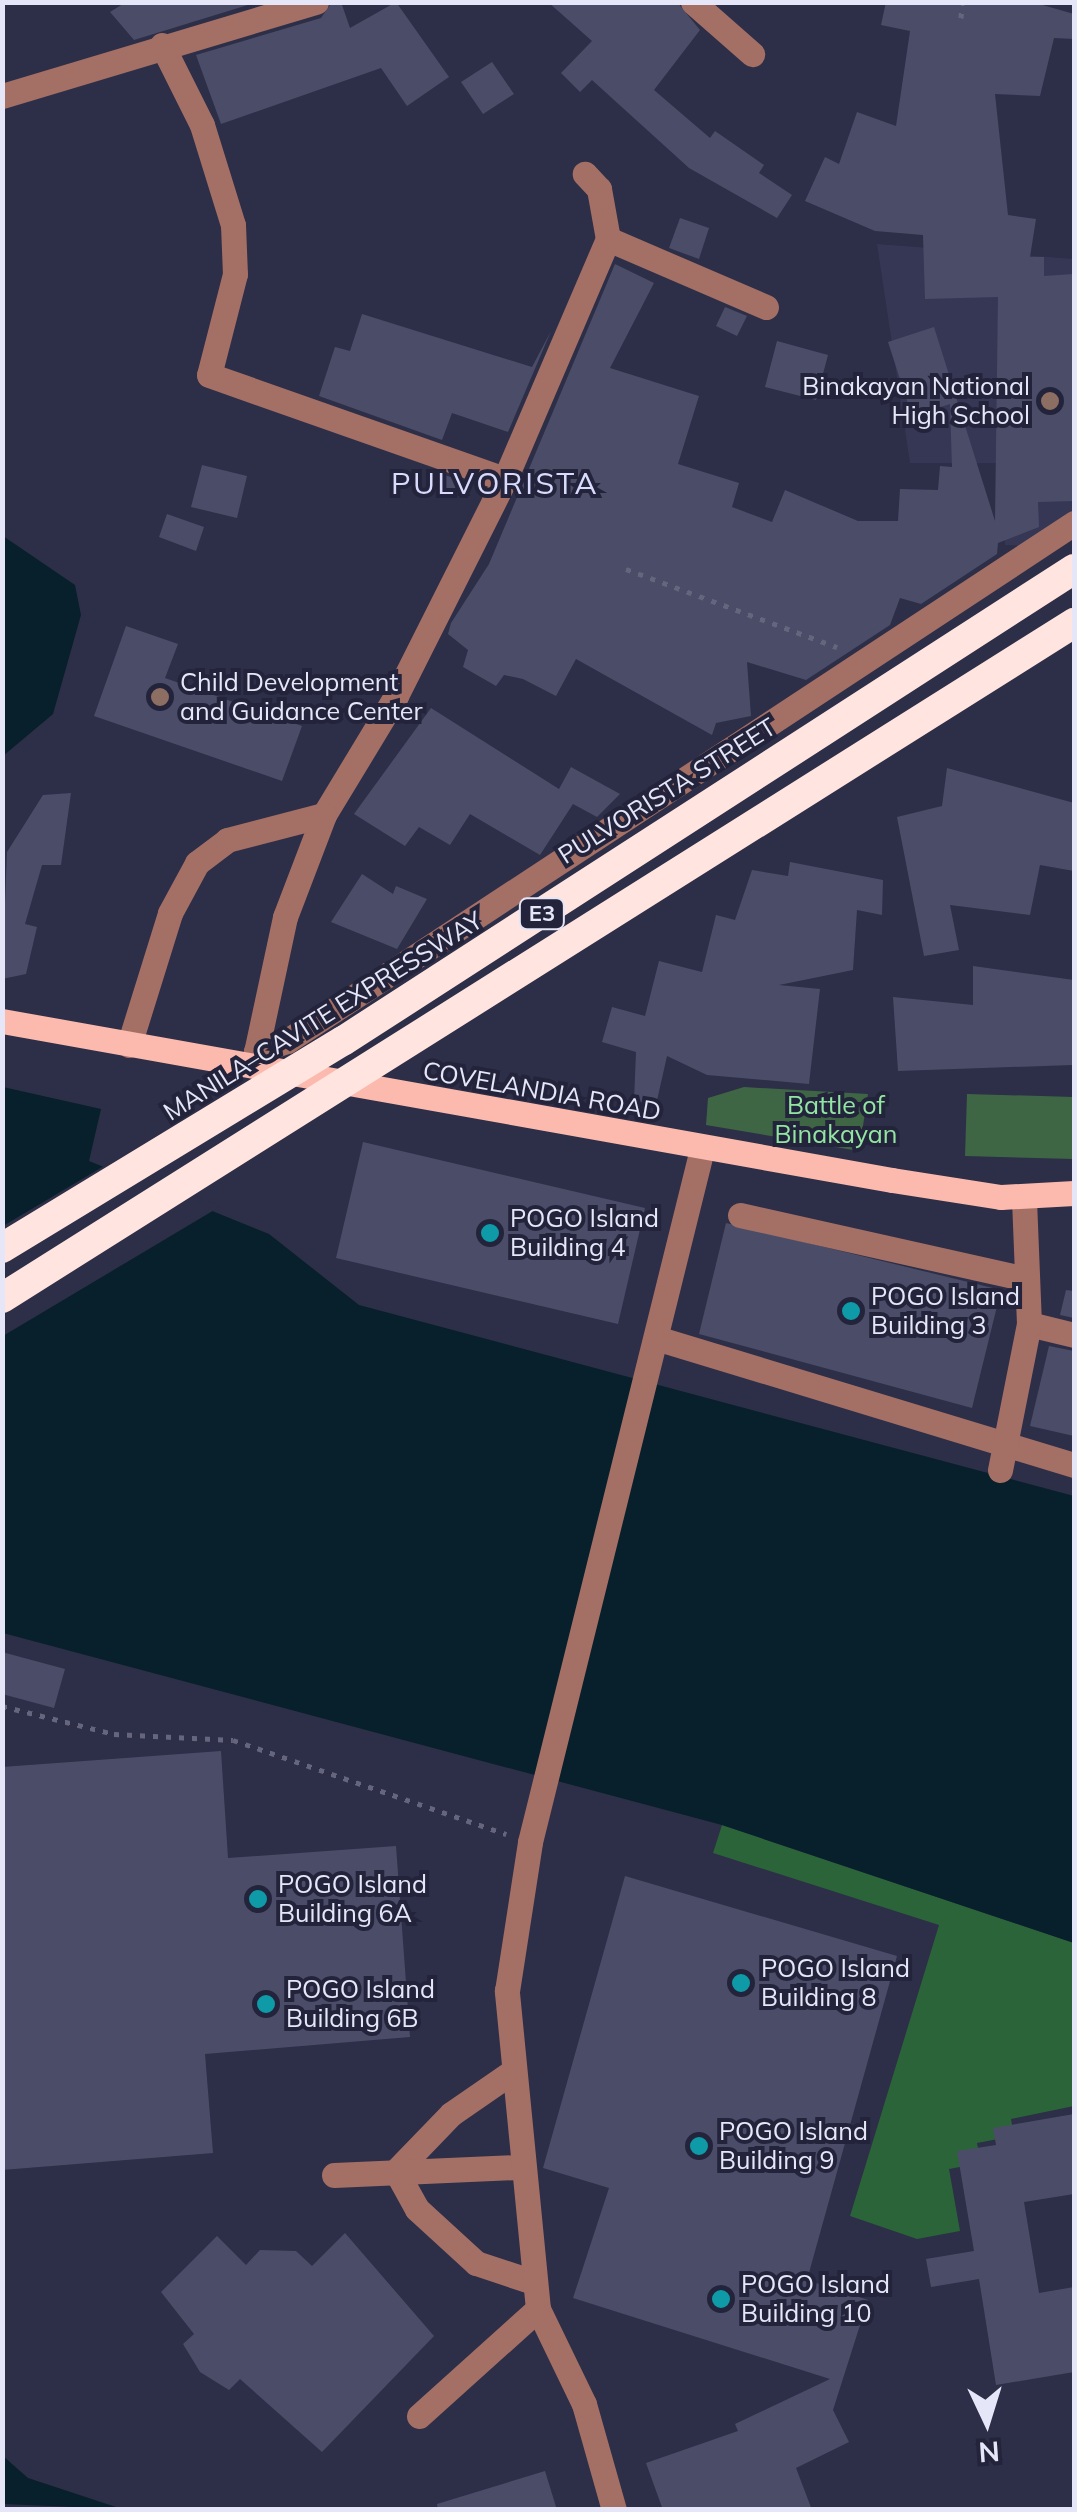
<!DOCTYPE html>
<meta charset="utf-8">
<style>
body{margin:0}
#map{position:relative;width:1077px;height:2512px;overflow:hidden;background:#2d2e47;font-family:Mulish,sans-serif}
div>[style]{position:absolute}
.built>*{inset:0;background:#363755}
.green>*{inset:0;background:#3e6645}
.forest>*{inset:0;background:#2b6438}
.water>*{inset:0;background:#07202b}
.pier>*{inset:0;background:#2d2e47}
.building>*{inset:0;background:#4b4d68}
.path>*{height:5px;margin-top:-2.5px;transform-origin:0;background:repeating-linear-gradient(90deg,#65667d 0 5px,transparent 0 13px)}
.minor>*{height:25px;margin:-12.5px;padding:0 12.5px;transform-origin:12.5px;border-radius:12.5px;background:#a46f65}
.major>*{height:25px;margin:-12.5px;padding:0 12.5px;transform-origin:12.5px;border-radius:12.5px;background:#fbbaad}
.highway>*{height:30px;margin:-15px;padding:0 15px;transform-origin:15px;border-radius:15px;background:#ffe4df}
.dots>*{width:28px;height:28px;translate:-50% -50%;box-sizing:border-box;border:5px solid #23243c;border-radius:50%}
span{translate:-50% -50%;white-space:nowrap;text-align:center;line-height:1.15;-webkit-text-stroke:8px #23243c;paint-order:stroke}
.shield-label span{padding:2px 8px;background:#23243c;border:2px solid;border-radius:8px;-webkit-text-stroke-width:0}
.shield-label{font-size:22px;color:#e5e6f7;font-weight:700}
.poi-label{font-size:25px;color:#e5e6f7}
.right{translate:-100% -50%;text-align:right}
.left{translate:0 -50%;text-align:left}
.street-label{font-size:25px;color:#e5e6f7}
.park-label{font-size:25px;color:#93e5a2}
.quarter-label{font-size:30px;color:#d8dbfc;letter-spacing:2.5px}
.frame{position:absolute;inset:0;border:5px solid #e5e6f7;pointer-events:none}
.north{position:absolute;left:937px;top:2372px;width:100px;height:100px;-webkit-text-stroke:8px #23243c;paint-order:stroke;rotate:176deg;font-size:28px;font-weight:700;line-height:40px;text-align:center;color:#e5e6f7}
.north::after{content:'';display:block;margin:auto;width:35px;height:45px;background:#e5e6f7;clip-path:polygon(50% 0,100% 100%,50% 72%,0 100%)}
</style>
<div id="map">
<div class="built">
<div style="clip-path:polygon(877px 244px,1074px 259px,1074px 515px,1028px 546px,1005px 545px,1005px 463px,910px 463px)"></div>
</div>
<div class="green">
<div style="clip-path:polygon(744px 1087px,868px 1094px,859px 1151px,706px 1125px,708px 1098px)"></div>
<div style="clip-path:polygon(967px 1094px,1074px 1097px,1074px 1159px,965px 1156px)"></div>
</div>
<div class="forest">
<div style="clip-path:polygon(722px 1825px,1074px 1943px,1074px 2106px,1011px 2119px,1014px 2136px,977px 2143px,981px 2163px,949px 2169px,960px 2231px,917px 2239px,850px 2216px,939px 1925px,713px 1853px)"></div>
</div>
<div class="water">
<div style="clip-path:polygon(3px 536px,75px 585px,81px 615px,53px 714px,3px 756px)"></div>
<div style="clip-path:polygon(3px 1087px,101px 1109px,89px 1161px,269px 1234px,359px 1305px,1074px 1496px,1074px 1943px,722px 1825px,3px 1633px)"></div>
<div style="clip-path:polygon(3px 2456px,28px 2478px,122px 2509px,3px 2504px)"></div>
</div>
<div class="pier">
<div style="clip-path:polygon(109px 1163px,221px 1206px,3px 1336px,3px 1226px)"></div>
</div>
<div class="building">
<div style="clip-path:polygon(126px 2px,258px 2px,134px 40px,110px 12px)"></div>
<div style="clip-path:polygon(332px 2px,341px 2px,350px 28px,396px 2px,449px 77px,407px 106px,381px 68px,221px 124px,196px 55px,321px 18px)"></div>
<div style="clip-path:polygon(548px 2px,677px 2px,700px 30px,654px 90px,710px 138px,715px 131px,764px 165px,759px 173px,792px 195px,777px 218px,689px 168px,592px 80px,580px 92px,561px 73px,592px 41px)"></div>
<div style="clip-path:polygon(886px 2px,1032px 2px,1074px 14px,1074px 39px,1054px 38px,1040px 96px,995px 94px,1008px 215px,1036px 219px,1030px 257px,1044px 257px,1044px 276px,1074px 274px,1074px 501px,1038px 502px,1039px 527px,998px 543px,997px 554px,921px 604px,900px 598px,890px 625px,806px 680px,747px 662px,751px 716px,716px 723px,712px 735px,576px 659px,556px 696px,523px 679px,504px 675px,496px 686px,463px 667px,468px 650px,448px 634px,451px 623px,489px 564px,615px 264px,654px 283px,610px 368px,699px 396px,678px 464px,739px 483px,732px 507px,772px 522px,785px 490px,858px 521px,898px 521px,900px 489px,938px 490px,940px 466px,952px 467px,950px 404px,912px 416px,888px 342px,934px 327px,995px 521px,998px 297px,925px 299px,923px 235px,875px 231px,805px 201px,825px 157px,839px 164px,857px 112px,896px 126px,910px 31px,881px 25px)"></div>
<div style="clip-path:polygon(492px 62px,514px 94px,483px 114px,461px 82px)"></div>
<div style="clip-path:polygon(680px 218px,709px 228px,699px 259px,669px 248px)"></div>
<div style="clip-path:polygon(725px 307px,747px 316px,737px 336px,716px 326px)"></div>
<div style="clip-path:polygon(362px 314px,532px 367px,551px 331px,508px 432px,452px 413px,442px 440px,319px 396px,335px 347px,350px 351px)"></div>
<div style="clip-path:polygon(777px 341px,828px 355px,816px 400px,765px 387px)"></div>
<div style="clip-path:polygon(202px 465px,247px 476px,237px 518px,191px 507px)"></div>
<div style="clip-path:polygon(435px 472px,457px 479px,454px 495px,431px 489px)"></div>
<div style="clip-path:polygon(167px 514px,204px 527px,196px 551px,159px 537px)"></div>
<div style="clip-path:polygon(126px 626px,178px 644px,165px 678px,302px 726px,282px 781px,94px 716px)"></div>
<div style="clip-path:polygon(431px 708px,559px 789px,571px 767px,620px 794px,597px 817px,573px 804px,540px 855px,470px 814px,450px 845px,419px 827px,405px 846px,354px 814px)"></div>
<div style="clip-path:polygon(947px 768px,1074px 803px,1074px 871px,1040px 865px,1030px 915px,950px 905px,959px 950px,924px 956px,897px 817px,942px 806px)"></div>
<div style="clip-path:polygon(71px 793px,61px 865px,42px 865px,25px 924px,37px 927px,26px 974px,2px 979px,7px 852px,43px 795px)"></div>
<div style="clip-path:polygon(790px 862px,883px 880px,882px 915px,857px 910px,853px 970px,779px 985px,820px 989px,809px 1084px,707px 1075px,667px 1056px,656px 1105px,634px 1101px,636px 1052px,602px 1042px,612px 1007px,645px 1016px,659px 961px,702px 972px,716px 915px,735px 920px,752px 870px,788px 876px)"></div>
<div style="clip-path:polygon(362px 874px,393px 894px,396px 886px,427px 899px,397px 949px,331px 922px)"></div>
<div style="clip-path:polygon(973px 966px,1074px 980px,1072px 1065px,898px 1071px,893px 997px,973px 1005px)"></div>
<div style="clip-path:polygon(363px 1142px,645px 1208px,618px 1324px,336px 1258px)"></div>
<div style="clip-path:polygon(726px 1223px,1001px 1290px,972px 1408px,699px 1334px)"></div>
<div style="clip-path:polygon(1066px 1290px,1074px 1291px,1074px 1318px,1060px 1315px)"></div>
<div style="clip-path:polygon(1049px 1346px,1074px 1351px,1074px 1436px,1030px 1426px)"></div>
<div style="clip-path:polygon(2px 1652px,65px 1669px,54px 1708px,2px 1694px)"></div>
<div style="clip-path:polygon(221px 1751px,228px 1858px,396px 1846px,410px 2037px,205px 2054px,213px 2153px,2px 2170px,2px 1767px)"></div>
<div style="clip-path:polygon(625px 1876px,897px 1956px,807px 2280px,868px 2300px,833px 2410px,849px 2442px,796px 2468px,812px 2510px,663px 2510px,646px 2463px,738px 2431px,735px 2424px,830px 2379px,573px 2298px,609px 2188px,543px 2168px)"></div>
<div style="clip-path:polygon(1074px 2114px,1074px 2194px,1024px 2202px,1039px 2293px,1074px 2287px,1074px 2372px,996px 2385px,979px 2279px,931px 2287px,926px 2259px,974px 2251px,957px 2151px,996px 2145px,993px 2128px)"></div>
<div style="clip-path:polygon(345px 2233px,434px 2336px,322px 2452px,240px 2379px,229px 2390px,200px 2372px,183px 2344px,194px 2334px,161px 2292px,217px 2236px,246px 2265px,260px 2250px,296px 2251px,312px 2266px)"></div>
<div style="clip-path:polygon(545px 2471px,557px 2510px,438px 2510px,437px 2504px)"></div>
</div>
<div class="path">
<div style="left:961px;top:18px;width:16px;rotate:-86deg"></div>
<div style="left:626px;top:569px;width:225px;rotate:20.3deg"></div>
<div style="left:2px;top:1706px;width:115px;rotate:14deg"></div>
<div style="left:114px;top:1734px;width:119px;rotate:2.9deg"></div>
<div style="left:233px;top:1740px;width:289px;rotate:19deg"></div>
</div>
<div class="minor">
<div style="left:693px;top:2px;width:79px;rotate:41.4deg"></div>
<div style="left:162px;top:45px;width:89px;rotate:63.4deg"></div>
<div style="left:202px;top:125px;width:105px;rotate:72.8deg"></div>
<div style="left:233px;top:225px;width:49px;rotate:87.7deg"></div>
<div style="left:235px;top:274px;width:104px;rotate:104.4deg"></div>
<div style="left:209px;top:375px;width:314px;rotate:19.4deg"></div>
<div style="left:505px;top:479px;width:243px;rotate:116.7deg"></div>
<div style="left:396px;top:696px;width:139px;rotate:121.2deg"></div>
<div style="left:324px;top:815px;width:109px;rotate:110.9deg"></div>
<div style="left:285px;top:917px;width:152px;rotate:102.1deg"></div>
<div style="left:2px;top:96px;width:328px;rotate:-16.7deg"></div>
<div style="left:608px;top:239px;width:172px;rotate:23.3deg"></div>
<div style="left:505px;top:479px;width:261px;rotate:-66.8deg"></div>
<div style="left:608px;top:239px;width:51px;rotate:-100.2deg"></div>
<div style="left:599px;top:189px;width:21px;rotate:-133deg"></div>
<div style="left:129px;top:1045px;width:138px;rotate:-72.7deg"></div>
<div style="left:170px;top:913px;width:57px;rotate:-61.6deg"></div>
<div style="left:197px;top:863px;width:38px;rotate:-37deg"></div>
<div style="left:227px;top:840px;width:100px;rotate:-14.5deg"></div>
<div style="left:256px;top:1051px;width:33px;rotate:-18deg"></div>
<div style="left:287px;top:1041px;width:942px;rotate:-33.35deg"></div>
<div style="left:740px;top:1215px;width:293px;rotate:12.6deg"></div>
<div style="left:1029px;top:1324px;width:46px;rotate:13.7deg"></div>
<div style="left:656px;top:1338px;width:437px;rotate:16.9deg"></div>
<div style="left:1000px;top:1470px;width:149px;rotate:-78.8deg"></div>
<div style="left:1029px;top:1324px;width:127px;rotate:-92.3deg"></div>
<div style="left:396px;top:2171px;width:43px;rotate:61.1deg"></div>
<div style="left:417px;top:2209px;width:80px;rotate:42.5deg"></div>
<div style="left:476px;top:2263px;width:60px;rotate:18.4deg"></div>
<div style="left:396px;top:2171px;width:79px;rotate:-46deg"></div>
<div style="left:451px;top:2114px;width:70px;rotate:-34.6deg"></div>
<div style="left:334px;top:2175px;width:185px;rotate:-2.5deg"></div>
<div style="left:419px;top:2416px;width:160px;rotate:-42deg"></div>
<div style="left:614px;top:2510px;width:110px;rotate:-105.8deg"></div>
<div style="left:584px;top:2404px;width:106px;rotate:-115.8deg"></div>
<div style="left:538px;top:2309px;width:320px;rotate:-95.6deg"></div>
<div style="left:507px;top:1991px;width:151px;rotate:-81.2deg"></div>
<div style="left:530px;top:1842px;width:714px;rotate:-76.06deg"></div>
</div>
<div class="major">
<div style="left:2px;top:1021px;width:904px;rotate:10.13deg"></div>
<div style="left:892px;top:1180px;width:110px;rotate:8.9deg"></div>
<div style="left:1001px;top:1197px;width:73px;rotate:-3.1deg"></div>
</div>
<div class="highway">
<div style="left:2px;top:1248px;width:399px;rotate:-31.3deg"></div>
<div style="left:343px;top:1041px;width:870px;rotate:-32.85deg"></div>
<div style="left:2px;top:1298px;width:1267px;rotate:-32.2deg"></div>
</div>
<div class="dots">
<div style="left:1050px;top:401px;background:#8d6e63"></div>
<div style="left:160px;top:697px;background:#8d6e63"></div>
<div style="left:490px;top:1233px;background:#0f9aa8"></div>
<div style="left:851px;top:1311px;background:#0f9aa8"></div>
<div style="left:258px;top:1899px;background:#0f9aa8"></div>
<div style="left:741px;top:1983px;background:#0f9aa8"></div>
<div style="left:266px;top:2004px;background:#0f9aa8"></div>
<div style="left:699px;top:2146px;background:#0f9aa8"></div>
<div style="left:721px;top:2299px;background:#0f9aa8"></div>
</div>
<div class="shield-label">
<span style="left:542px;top:914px">E3</span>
</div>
<div class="poi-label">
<span class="right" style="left:1030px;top:401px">Binakayan National<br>High School</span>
<span class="left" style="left:180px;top:697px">Child Development<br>and Guidance Center</span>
<span class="left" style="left:510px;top:1233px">POGO Island<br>Building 4</span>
<span class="left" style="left:871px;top:1311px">POGO Island<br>Building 3</span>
<span class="left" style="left:278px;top:1899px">POGO Island<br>Building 6A</span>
<span class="left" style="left:761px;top:1983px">POGO Island<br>Building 8</span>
<span class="left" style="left:286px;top:2004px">POGO Island<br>Building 6B</span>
<span class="left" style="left:719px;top:2146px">POGO Island<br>Building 9</span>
<span class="left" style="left:741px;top:2299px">POGO Island<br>Building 10</span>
</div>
<div class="street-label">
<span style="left:667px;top:791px;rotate:-32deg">PULVORISTA STREET</span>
<span style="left:323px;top:1016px;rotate:-32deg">MANILA–CAVITE EXPRESSWAY</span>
<span style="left:542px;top:1091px;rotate:10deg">COVELANDIA ROAD</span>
</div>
<div class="park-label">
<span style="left:836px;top:1120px">Battle of<br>Binakayan</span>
</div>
<div class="quarter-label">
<span style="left:495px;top:483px">PULVORISTA</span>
</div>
<div class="frame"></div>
<div class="north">N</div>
</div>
